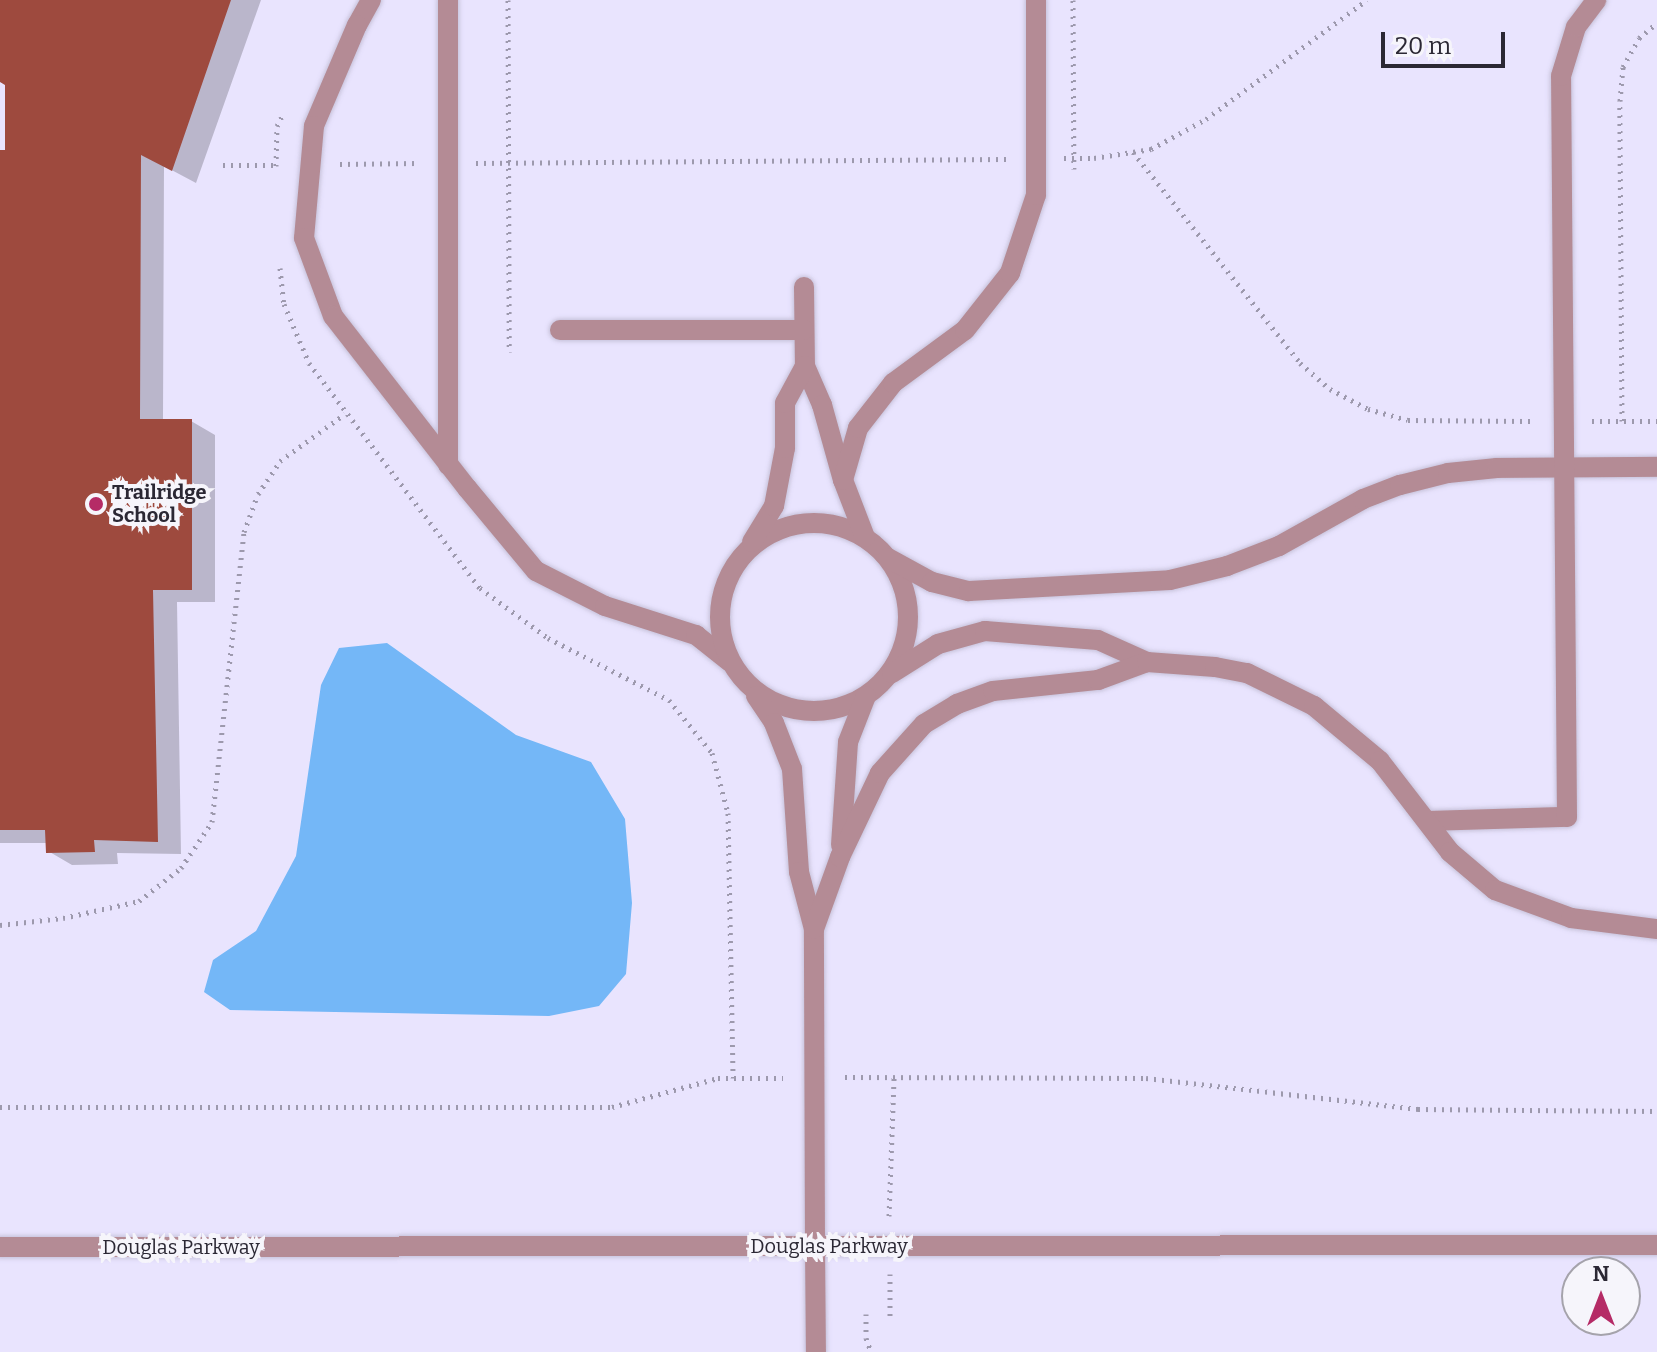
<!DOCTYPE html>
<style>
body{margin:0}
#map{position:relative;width:1657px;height:1352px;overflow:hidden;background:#e9e4fe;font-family:Bitter,serif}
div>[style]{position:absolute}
.water>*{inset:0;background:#74b7f7}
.shadow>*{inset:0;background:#0003}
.building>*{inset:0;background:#9e4a3e}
.path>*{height:5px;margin-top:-2.5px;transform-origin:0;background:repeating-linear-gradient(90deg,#9d99ad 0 2px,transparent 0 8px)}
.roads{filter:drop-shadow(0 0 2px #c7c2da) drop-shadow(0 0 2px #c7c2da)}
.service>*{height:20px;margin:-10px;padding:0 10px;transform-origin:10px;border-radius:10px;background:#b48b95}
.service>.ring{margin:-10px;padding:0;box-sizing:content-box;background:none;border:20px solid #b48b95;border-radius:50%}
.minor>*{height:20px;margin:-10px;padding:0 10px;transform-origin:10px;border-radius:10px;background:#b48b95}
.tertiary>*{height:20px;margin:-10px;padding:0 10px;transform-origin:10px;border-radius:10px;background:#b48b95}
.dots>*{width:22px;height:22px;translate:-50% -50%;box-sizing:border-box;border:4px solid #f6f5fb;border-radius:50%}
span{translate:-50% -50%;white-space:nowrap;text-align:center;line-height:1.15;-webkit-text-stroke:8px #f6f5fb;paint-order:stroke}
.poi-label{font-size:20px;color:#2b2834;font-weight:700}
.left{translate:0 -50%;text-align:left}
.street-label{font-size:20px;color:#2b2834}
.north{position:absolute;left:1561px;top:1256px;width:80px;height:80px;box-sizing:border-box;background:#f6f5fb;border:2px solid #a5a3ab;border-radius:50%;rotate:0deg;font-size:22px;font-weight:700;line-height:32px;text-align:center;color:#2b2834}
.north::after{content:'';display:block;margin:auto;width:28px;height:36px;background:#b52b66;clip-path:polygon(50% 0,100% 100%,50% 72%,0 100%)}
.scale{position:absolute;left:1381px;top:32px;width:124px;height:36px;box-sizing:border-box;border:4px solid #2b2834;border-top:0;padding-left:10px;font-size:24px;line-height:28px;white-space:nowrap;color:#2b2834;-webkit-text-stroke:6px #f6f5fb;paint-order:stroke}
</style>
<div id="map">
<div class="water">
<div style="clip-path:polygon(387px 643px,516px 735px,591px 762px,625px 819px,632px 903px,626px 974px,599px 1006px,549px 1016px,230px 1010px,204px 992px,213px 960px,256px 931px,296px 856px,321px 685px,339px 648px)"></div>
</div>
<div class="shadow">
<div style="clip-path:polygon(0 0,261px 0,196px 183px,164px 166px,163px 421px,191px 421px,215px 435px,215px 602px,177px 602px,181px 854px,117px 853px,118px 864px,72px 865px,48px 851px,47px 843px,0 843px,0 152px,7px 152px,7px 84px,0 80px)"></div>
</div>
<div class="building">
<div style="clip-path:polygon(0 0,231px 0,172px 171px,141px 155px,140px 419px,192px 419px,192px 590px,153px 590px,158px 842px,94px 840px,95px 852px,46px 853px,45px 830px,0 830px,0 150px,5px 150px,5px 85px,0 82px)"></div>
</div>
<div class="path">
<div style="left:508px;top:0;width:352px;rotate:89.8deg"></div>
<div style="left:1073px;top:0;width:169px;rotate:89.7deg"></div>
<div style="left:1133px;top:152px;width:269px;rotate:51.6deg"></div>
<div style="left:1300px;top:363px;width:40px;rotate:41deg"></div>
<div style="left:1330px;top:389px;width:43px;rotate:27.8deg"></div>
<div style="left:1368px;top:409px;width:41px;rotate:15.4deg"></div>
<div style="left:1408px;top:420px;width:126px;rotate:0.5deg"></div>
<div style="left:1064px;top:158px;width:30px"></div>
<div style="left:1094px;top:158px;width:58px;rotate:-9deg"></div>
<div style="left:1151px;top:149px;width:63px;rotate:-28.6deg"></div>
<div style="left:1206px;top:119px;width:200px;rotate:-36.5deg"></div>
<div style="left:476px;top:163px;width:530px;rotate:-0.43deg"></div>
<div style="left:340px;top:164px;width:78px;rotate:-0.7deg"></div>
<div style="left:223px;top:165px;width:55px"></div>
<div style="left:276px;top:166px;width:40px;rotate:-88.6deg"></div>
<div style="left:277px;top:126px;width:13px;rotate:-63deg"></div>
<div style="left:280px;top:268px;width:36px;rotate:84deg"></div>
<div style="left:284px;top:304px;width:64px;rotate:67deg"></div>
<div style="left:309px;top:363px;width:283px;rotate:52.8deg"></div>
<div style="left:480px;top:588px;width:84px;rotate:36.3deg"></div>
<div style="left:548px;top:638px;width:136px;rotate:27.1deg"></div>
<div style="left:669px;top:700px;width:68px;rotate:50.9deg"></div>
<div style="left:712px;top:753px;width:62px;rotate:75.1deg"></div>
<div style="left:728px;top:813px;width:265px;rotate:88.9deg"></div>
<div style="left:1592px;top:421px;width:65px"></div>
<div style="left:1622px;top:421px;width:320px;rotate:-90.4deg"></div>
<div style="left:1620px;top:101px;width:34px;rotate:-85deg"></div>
<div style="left:1623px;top:67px;width:33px;rotate:-61deg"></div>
<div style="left:1639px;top:38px;width:23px;rotate:-40deg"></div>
<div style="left:0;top:925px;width:63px;rotate:-6.3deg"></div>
<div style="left:63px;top:918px;width:78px;rotate:-12.6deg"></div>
<div style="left:139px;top:901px;width:53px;rotate:-38.2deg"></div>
<div style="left:181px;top:868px;width:55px;rotate:-56deg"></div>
<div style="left:212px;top:822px;width:292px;rotate:-83.7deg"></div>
<div style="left:244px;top:532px;width:40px;rotate:-69.8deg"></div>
<div style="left:258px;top:494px;width:40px;rotate:-56deg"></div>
<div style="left:280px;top:461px;width:80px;rotate:-35.9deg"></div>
<div style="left:845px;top:1077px;width:301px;rotate:0.2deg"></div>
<div style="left:1146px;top:1078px;width:274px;rotate:6.5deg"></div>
<div style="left:1418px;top:1109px;width:239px;rotate:0.5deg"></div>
<div style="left:0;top:1107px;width:612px"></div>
<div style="left:612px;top:1107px;width:110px;rotate:-15.3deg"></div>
<div style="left:718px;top:1078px;width:65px"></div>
<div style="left:889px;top:1216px;width:139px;rotate:-87.9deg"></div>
<div style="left:890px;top:1274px;width:44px;rotate:90deg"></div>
<div style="left:866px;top:1314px;width:24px;rotate:90deg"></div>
<div style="left:866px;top:1338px;width:15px;rotate:70deg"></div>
</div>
<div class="roads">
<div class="service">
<div style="left:371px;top:0;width:29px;rotate:119deg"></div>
<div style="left:357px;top:25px;width:110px;rotate:113.1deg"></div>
<div style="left:314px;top:126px;width:112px;rotate:95.1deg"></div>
<div style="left:304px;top:238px;width:83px;rotate:69.6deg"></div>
<div style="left:333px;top:316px;width:218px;rotate:52.1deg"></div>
<div style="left:467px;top:488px;width:108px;rotate:50.3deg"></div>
<div style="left:536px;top:571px;width:77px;rotate:26.9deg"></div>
<div style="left:605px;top:606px;width:96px;rotate:17.7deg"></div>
<div style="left:696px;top:635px;width:43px;rotate:38.5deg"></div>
<div style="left:448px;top:0;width:465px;rotate:90deg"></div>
<div style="left:804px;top:287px;width:79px;rotate:89.3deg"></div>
<div style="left:805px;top:366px;width:43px;rotate:66.4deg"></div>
<div style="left:822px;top:405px;width:78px;rotate:74.4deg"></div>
<div style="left:560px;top:330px;width:244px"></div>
<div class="ring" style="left:720px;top:523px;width:168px;height:168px"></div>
<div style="left:865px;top:537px;width:61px;rotate:-111.1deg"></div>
<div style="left:843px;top:480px;width:54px;rotate:-73.9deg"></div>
<div style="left:858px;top:428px;width:57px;rotate:-52.1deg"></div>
<div style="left:893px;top:383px;width:89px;rotate:-36.4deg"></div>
<div style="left:965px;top:330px;width:73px;rotate:-51.7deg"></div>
<div style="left:1010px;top:273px;width:82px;rotate:-71.6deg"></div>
<div style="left:1036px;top:195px;width:195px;rotate:-90deg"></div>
<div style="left:752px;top:542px;width:42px;rotate:-58.6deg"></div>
<div style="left:774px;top:506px;width:59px;rotate:-79.3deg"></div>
<div style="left:785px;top:448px;width:45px;rotate:-90deg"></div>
<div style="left:785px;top:403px;width:42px;rotate:-61.6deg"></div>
<div style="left:888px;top:558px;width:50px;rotate:28.6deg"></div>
<div style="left:932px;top:582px;width:38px;rotate:14deg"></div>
<div style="left:969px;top:591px;width:201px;rotate:-3.1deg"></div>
<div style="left:1170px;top:580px;width:59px;rotate:-13.8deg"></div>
<div style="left:1227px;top:566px;width:56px;rotate:-21deg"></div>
<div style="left:1279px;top:546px;width:96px;rotate:-29.2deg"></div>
<div style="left:1363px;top:499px;width:40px;rotate:-21deg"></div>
<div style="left:1400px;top:485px;width:49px;rotate:-14deg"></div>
<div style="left:1448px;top:473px;width:49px;rotate:-5.8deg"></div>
<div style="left:1497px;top:468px;width:160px;rotate:-0.4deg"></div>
<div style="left:892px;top:673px;width:54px;rotate:-32.2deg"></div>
<div style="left:938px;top:644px;width:49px;rotate:-15.5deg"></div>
<div style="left:985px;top:631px;width:113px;rotate:4.6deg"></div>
<div style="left:1098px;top:640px;width:54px;rotate:24.2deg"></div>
<div style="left:756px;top:696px;width:32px;rotate:56deg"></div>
<div style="left:774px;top:723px;width:49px;rotate:68.6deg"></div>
<div style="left:792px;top:769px;width:103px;rotate:86.1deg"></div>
<div style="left:799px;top:872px;width:59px;rotate:75.3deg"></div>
<div style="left:1429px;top:821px;width:138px;rotate:-1.7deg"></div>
<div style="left:1567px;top:817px;width:741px;rotate:-90.46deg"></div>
<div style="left:1561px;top:76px;width:51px;rotate:-73deg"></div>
<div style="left:1576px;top:27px;width:34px;rotate:-53deg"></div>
<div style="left:841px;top:845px;width:103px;rotate:-86.1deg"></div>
<div style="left:848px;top:742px;width:49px;rotate:-68.6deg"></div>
<div style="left:815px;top:1246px;width:317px;rotate:-90.2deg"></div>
<div style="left:814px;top:929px;width:77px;rotate:-70.1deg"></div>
<div style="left:840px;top:857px;width:93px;rotate:-64.5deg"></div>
<div style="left:880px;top:773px;width:66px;rotate:-48.1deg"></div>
<div style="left:924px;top:724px;width:39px;rotate:-31deg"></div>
<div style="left:957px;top:704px;width:38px;rotate:-20deg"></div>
<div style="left:993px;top:691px;width:106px;rotate:-6deg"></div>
<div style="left:1098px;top:680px;width:52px;rotate:-20.2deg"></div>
<div style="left:1147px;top:662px;width:68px;rotate:4.2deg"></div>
<div style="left:1215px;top:667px;width:33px;rotate:11deg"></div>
<div style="left:1247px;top:673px;width:75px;rotate:26.2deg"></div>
<div style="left:1314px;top:706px;width:86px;rotate:39.8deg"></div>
<div style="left:1380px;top:761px;width:115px;rotate:52.4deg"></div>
<div style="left:1450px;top:852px;width:59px;rotate:40.2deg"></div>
<div style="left:1495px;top:890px;width:81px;rotate:20.2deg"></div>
<div style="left:1571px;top:918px;width:87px;rotate:7.3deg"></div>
</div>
<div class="minor">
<div style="left:815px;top:1246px;width:106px;rotate:89.5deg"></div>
</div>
<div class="tertiary">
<div style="left:0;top:1247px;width:1657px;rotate:-0.07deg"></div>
</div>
</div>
<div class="dots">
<div style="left:96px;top:504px;background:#b52b66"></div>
</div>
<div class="poi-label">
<span class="left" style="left:112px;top:504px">Trailridge<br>School</span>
</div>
<div class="street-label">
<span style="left:829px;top:1246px">Douglas Parkway</span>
<span style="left:181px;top:1247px">Douglas Parkway</span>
</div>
<div class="north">N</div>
<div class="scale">20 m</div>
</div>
